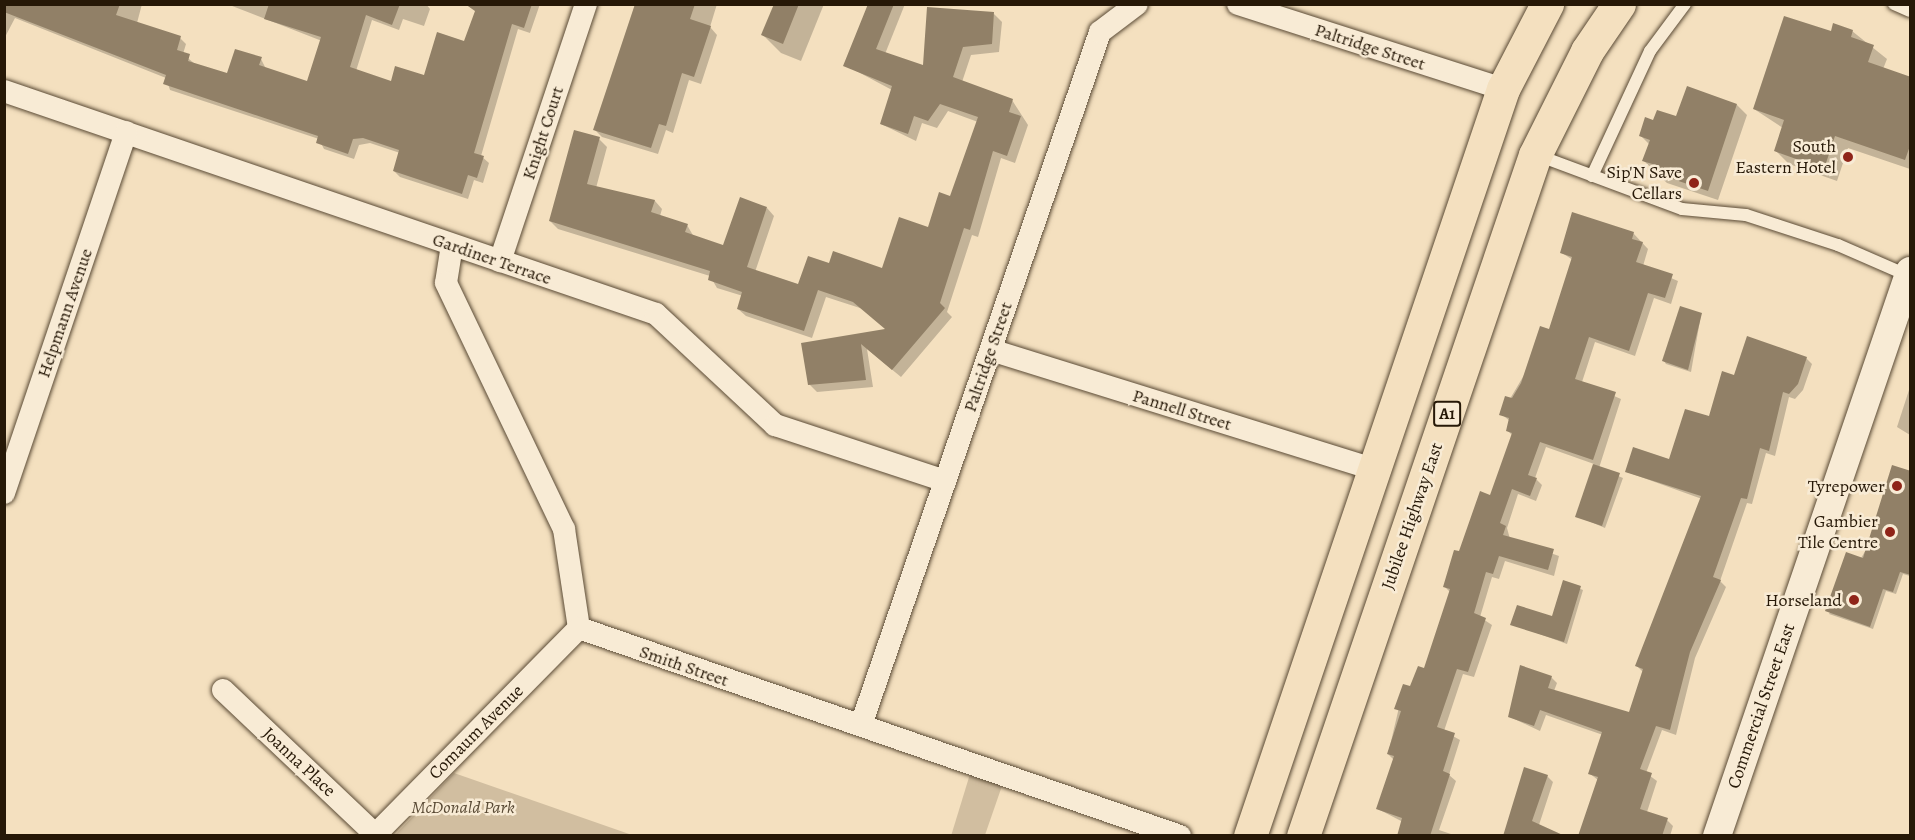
<!DOCTYPE html>
<style>
body{margin:0}
#map{position:relative;width:1915px;height:840px;overflow:hidden;background:#f4e0bf;font-family:Alegreya,serif}
div>[style]{position:absolute}
.green>*{inset:0;background:#d1bea0}
.shadow>*{inset:0;background:#0003}
.building>*{inset:0;background:#918067}
.roads{filter:drop-shadow(0 0 2px #5a4a35) drop-shadow(0 0 2px #5a4a35)}
.service>*{height:12px;margin:-6px;padding:0 6px;transform-origin:6px;border-radius:6px;background:#f8ebd5}
.minor>*{height:22px;margin:-11px;padding:0 11px;transform-origin:11px;border-radius:11px;background:#f8ebd5}
.tertiary>*{height:28px;margin:-14px;padding:0 14px;transform-origin:14px;border-radius:14px;background:#f8ebd5}
.trunk>*{height:33px;margin:-16.5px;padding:0 16.5px;transform-origin:16.5px;border-radius:16.5px;background:#f4e0bf}
.dots>*{width:16px;height:16px;translate:-50% -50%;box-sizing:border-box;border:3px solid #f8ebd5;border-radius:50%}
span{translate:-50% -50%;white-space:nowrap;text-align:center;line-height:1.15;-webkit-text-stroke:5px #f8ebd5;paint-order:stroke}
.shield-label span{padding:2px 4px;background:#f8ebd5;border:2px solid;border-radius:4px;-webkit-text-stroke-width:0}
.shield-label{font-size:16px;color:#261807;font-weight:700}
.street-label{font-size:18px;color:#261807}
.poi-label{font-size:18px;color:#261807}
.right{translate:-100% -50%;text-align:right}
.park-label{font-size:18px;color:#594a35;font-style:italic}
.frame{position:absolute;inset:0;border:6px solid #261807;pointer-events:none}
</style>
<div id="map">
<div class="green">
<div style="clip-path:polygon(454px 773px,632px 835px,395px 835px)"></div>
<div style="clip-path:polygon(970px 774px,1003px 783px,985px 835px,951px 836px)"></div>
</div>
<div class="shadow">
<div style="clip-path:polygon(4px 4px,142px 4px,137px 23px,180px 38px,186px 44px,183px 54px,195px 64px,228px 75px,261px 59px,266px 69px,308px 83px,322px 41px,227px 4px,426px 4px,430px 9px,424px 26px,403px 19px,399px 30px,372px 20px,356px 71px,392px 83px,425px 77px,465px 43px,478px 4px,540px 4px,530px 33px,518px 29px,481px 156px,489px 163px,483px 183px,474px 180px,468px 199px,400px 177px,394px 171px,400px 153px,370px 143px,359px 145px,354px 159px,324px 149px,319px 139px,170px 90px,166px 78px,15px 18px,4px 39px)"></div>
<div style="clip-path:polygon(636px 4px,717px 4px,710px 27px,717px 35px,701px 84px,689px 80px,673px 133px,666px 130px,658px 154px,602px 137px,595px 130px)"></div>
<div style="clip-path:polygon(775px 4px,824px 4px,801px 61px,781px 53px,763px 35px)"></div>
<div style="clip-path:polygon(870px 4px,905px 4px,885px 54px,924px 67px,994px 14px,1002px 22px,999px 52px,971px 55px,962px 82px,1012px 100px,1028px 125px,1015px 163px,1001px 158px,978px 237px,972px 235px,947px 312px,952px 317px,901px 377px,867px 349px,873px 387px,817px 392px,809px 384px,803px 344px,888px 330px,863px 309px,826px 297px,812px 338px,746px 316px,738px 309px,743px 296px,717px 288px,710px 276px,558px 229px,550px 221px,599px 139px,607px 147px,596px 188px,655px 201px,662px 209px,660px 216px,687px 225px,694px 237px,724px 247px,767px 208px,774px 216px,755px 272px,799px 286px,830px 265px,883px 270px,929px 229px,951px 197px,978px 122px,948px 111px,937px 128px,922px 123px,916px 141px,881px 124px,892px 90px,845px 65px)"></div>
<div style="clip-path:polygon(1852px 31px,1887px 59px,1883px 69px,1910px 78px,1910px 169px,1848px 148px,1837px 181px,1789px 164px,1776px 151px,1783px 128px,1754px 109px,1832px 33px)"></div>
<div style="clip-path:polygon(1737px 105px,1747px 115px,1718px 200px,1667px 183px,1644px 161px,1650px 145px,1641px 136px,1654px 122px)"></div>
<div style="clip-path:polygon(1633px 233px,1648px 249px,1643px 266px,1678px 281px,1671px 304px,1654px 298px,1635px 356px,1595px 342px,1582px 382px,1621px 399px,1599px 468px,1623px 478px,1605px 528px,1577px 516px,1594px 464px,1546px 447px,1535px 478px,1542px 485px,1536px 501px,1518px 494px,1507px 528px,1510px 539px,1559px 556px,1554px 576px,1505px 561px,1499px 579px,1492px 577px,1480px 617px,1492px 625px,1474px 677px,1463px 674px,1444px 731px,1460px 740px,1449px 775px,1456px 781px,1439px 830px,1457px 836px,1398px 836px,1403px 822px,1378px 809px,1394px 760px,1388px 754px,1404px 686px,1411px 688px,1425px 670px,1450px 592px,1445px 587px,1491px 497px,1513px 436px,1507px 430px,1510px 421px,1501px 414px,1550px 331px,1573px 260px,1562px 253px)"></div>
<div style="clip-path:polygon(1701px 315px,1691px 372px,1666px 364px,1664px 361px)"></div>
<div style="clip-path:polygon(1806px 358px,1812px 364px,1803px 390px,1795px 399px,1789px 397px,1775px 456px,1766px 453px,1752px 504px,1747px 503px,1720px 581px,1726px 587px,1695px 658px,1676px 735px,1662px 730px,1646px 773px,1657px 781px,1647px 812px,1667px 820px,1673px 826px,1670px 836px,1584px 836px,1598px 780px,1589px 773px,1603px 735px,1546px 715px,1540px 731px,1510px 717px,1551px 677px,1557px 683px,1554px 691px,1629px 714px,1644px 673px,1637px 666px,1702px 499px,1627px 472px,1670px 461px,1710px 418px,1735px 377px)"></div>
<div style="clip-path:polygon(1910px 387px,1910px 435px,1897px 427px)"></div>
<div style="clip-path:polygon(1910px 473px,1910px 576px,1903px 574px,1896px 594px,1886px 591px,1873px 629px,1829px 614px)"></div>
<div style="clip-path:polygon(1564px 582px,1583px 590px,1567px 644px,1512px 624px,1553px 618px)"></div>
<div style="clip-path:polygon(1547px 776px,1553px 782px,1539px 825px,1556px 835px,1504px 836px)"></div>
</div>
<div class="building">
<div style="clip-path:polygon(4px 4px,120px 4px,116px 15px,181px 36px,177px 50px,190px 54px,188px 61px,227px 73px,235px 49px,262px 57px,259px 65px,307px 81px,321px 37px,264px 19px,269px 4px,400px 4px,392px 25px,366px 15px,350px 67px,391px 81px,395px 66px,424px 75px,437px 32px,464px 41px,475px 11px,465px 4px,532px 4px,524px 28px,512px 24px,474px 153px,484px 156px,477px 178px,468px 175px,462px 194px,393px 171px,399px 150px,363px 138px,353px 139px,348px 154px,316px 143px,318px 136px,163px 84px,166px 75px,4px 12px)"></div>
<div style="clip-path:polygon(635px 4px,695px 4px,690px 19px,711px 26px,694px 77px,682px 73px,666px 126px,659px 124px,651px 148px,593px 130px)"></div>
<div style="clip-path:polygon(774px 4px,799px 4px,783px 44px,761px 35px)"></div>
<div style="clip-path:polygon(868px 4px,894px 4px,876px 49px,923px 65px,927px 7px,994px 12px,992px 44px,963px 47px,953px 77px,1013px 99px,1009px 112px,1021px 116px,1007px 156px,993px 151px,970px 230px,964px 228px,940px 303px,945px 308px,892px 370px,861px 344px,866px 380px,808px 385px,801px 343px,885px 329px,853px 302px,818px 290px,804px 331px,737px 309px,742px 292px,708px 280px,710px 271px,549px 221px,574px 130px,600px 137px,587px 184px,655px 200px,651px 212px,688px 224px,685px 232px,723px 245px,740px 197px,767px 207px,747px 267px,798px 284px,808px 256px,829px 263px,833px 251px,882px 268px,899px 217px,928px 227px,939px 192px,950px 196px,978px 117px,940px 104px,928px 121px,914px 116px,908px 134px,880px 124px,892px 86px,843px 66px)"></div>
<div style="clip-path:polygon(1784px 16px,1831px 31px,1833px 23px,1853px 30px,1851px 37px,1874px 45px,1868px 62px,1911px 77px,1911px 143px,1905px 160px,1835px 136px,1824px 169px,1774px 151px,1784px 120px,1753px 109px)"></div>
<div style="clip-path:polygon(1687px 86px,1737px 104px,1708px 191px,1655px 173px,1656px 165px,1642px 161px,1650px 140px,1639px 136px,1645px 117px,1653px 120px,1657px 110px,1676px 116px)"></div>
<div style="clip-path:polygon(1572px 212px,1634px 232px,1632px 239px,1643px 242px,1636px 262px,1673px 274px,1665px 298px,1648px 293px,1629px 351px,1589px 337px,1575px 379px,1616px 392px,1593px 460px,1540px 442px,1528px 475px,1537px 478px,1530px 496px,1512px 489px,1500px 523px,1506px 526px,1503px 535px,1554px 549px,1548px 570px,1499px 556px,1493px 574px,1486px 572px,1474px 613px,1486px 618px,1468px 672px,1457px 669px,1437px 727px,1455px 733px,1443px 771px,1450px 774px,1430px 836px,1397px 836px,1402px 818px,1376px 809px,1394px 756px,1387px 754px,1401px 711px,1394px 709px,1403px 684px,1410px 686px,1418px 666px,1424px 668px,1450px 589px,1443px 587px,1454px 550px,1459px 551px,1480px 491px,1490px 495px,1512px 433px,1506px 431px,1509px 418px,1499px 415px,1505px 396px,1512px 398px,1521px 383px,1540px 326px,1549px 329px,1572px 257px,1560px 253px)"></div>
<div style="clip-path:polygon(1680px 306px,1702px 313px,1688px 370px,1662px 361px)"></div>
<div style="clip-path:polygon(1747px 336px,1807px 357px,1798px 384px,1789px 394px,1783px 392px,1769px 451px,1760px 448px,1747px 499px,1741px 498px,1713px 577px,1721px 580px,1690px 652px,1670px 730px,1656px 726px,1640px 769px,1652px 773px,1640px 809px,1668px 818px,1662px 836px,1578px 836px,1598px 777px,1588px 774px,1602px 732px,1540px 710px,1534px 726px,1508px 717px,1520px 665px,1552px 676px,1548px 688px,1629px 712px,1643px 669px,1635px 666px,1701px 496px,1625px 472px,1633px 447px,1669px 459px,1685px 409px,1709px 416px,1722px 371px,1734px 375px)"></div>
<div style="clip-path:polygon(1593px 464px,1620px 473px,1602px 526px,1575px 517px)"></div>
<div style="clip-path:polygon(1892px 465px,1911px 471px,1911px 575px,1900px 572px,1893px 592px,1883px 589px,1870px 627px,1825px 611px,1846px 552px,1863px 558px)"></div>
<div style="clip-path:polygon(1563px 580px,1581px 586px,1564px 642px,1510px 625px,1517px 605px,1552px 616px)"></div>
<div style="clip-path:polygon(1524px 767px,1548px 775px,1532px 821px,1565px 836px,1503px 836px)"></div>
</div>
<div class="roads">
<div class="service">
<div style="left:1894px;top:4px;width:17px;rotate:24deg"></div>
<div style="left:1537px;top:155px;width:155px;rotate:20.4deg"></div>
<div style="left:1682px;top:209px;width:64px;rotate:5.4deg"></div>
<div style="left:1746px;top:215px;width:97px;rotate:18.1deg"></div>
<div style="left:1838px;top:245px;width:77px;rotate:23.6deg"></div>
<div style="left:1592px;top:176px;width:138px;rotate:-65.1deg"></div>
<div style="left:1650px;top:51px;width:59px;rotate:-53.3deg"></div>
</div>
<div class="minor">
<div style="left:1238px;top:4px;width:278px;rotate:17.8deg"></div>
<div style="left:4px;top:91px;width:689px;rotate:18.88deg"></div>
<div style="left:656px;top:314px;width:163px;rotate:43deg"></div>
<div style="left:775px;top:425px;width:179px;rotate:18.2deg"></div>
<div style="left:452px;top:245px;width:38px;rotate:99deg"></div>
<div style="left:446px;top:283px;width:273px;rotate:64.4deg"></div>
<div style="left:564px;top:529px;width:100px;rotate:81.4deg"></div>
<div style="left:579px;top:628px;width:636px;rotate:19.09deg"></div>
<div style="left:500px;top:261px;width:271px;rotate:-71.5deg"></div>
<div style="left:991px;top:350px;width:400px;rotate:17.3deg"></div>
<div style="left:4px;top:493px;width:381px;rotate:-71.3deg"></div>
<div style="left:223px;top:690px;width:209px;rotate:43.5deg"></div>
<div style="left:861px;top:725px;width:733px;rotate:-70.97deg"></div>
<div style="left:1100px;top:32px;width:46px;rotate:-37.1deg"></div>
<div style="left:374px;top:836px;width:292px;rotate:-45.4deg"></div>
</div>
<div class="tertiary">
<div style="left:1717px;top:836px;width:597px;rotate:-71.14deg"></div>
</div>
<div class="trunk">
<div style="left:1250px;top:836px;width:789px;rotate:-71.29deg"></div>
<div style="left:1503px;top:89px;width:96px;rotate:-62.6deg"></div>
<div style="left:1303px;top:836px;width:719px;rotate:-71.19deg"></div>
<div style="left:1535px;top:155px;width:116px;rotate:-63.4deg"></div>
<div style="left:1587px;top:51px;width:57px;rotate:-55.8deg"></div>
</div>
</div>
<div class="dots">
<div style="left:1848px;top:157px;background:#8f2418"></div>
<div style="left:1694px;top:183px;background:#8f2418"></div>
<div style="left:1897px;top:486px;background:#8f2418"></div>
<div style="left:1890px;top:532px;background:#8f2418"></div>
<div style="left:1854px;top:600px;background:#8f2418"></div>
</div>
<div class="shield-label">
<span style="left:1447px;top:414px">A1</span>
</div>
<div class="street-label">
<span style="left:1370px;top:47px;rotate:18deg">Paltridge Street</span>
<span style="left:543px;top:133px;rotate:-72deg">Knight Court</span>
<span style="left:492px;top:259px;rotate:19deg">Gardiner Terrace</span>
<span style="left:65px;top:313px;rotate:-71deg">Helpmann Avenue</span>
<span style="left:988px;top:357px;rotate:-71deg">Paltridge Street</span>
<span style="left:1182px;top:410px;rotate:17deg">Pannell Street</span>
<span style="left:1412px;top:516px;rotate:-71deg">Jubilee Highway East</span>
<span style="left:684px;top:666px;rotate:19deg">Smith Street</span>
<span style="left:1761px;top:706px;rotate:-71deg">Commercial Street East</span>
<span style="left:476px;top:732px;rotate:-45deg">Comaum Avenue</span>
<span style="left:299px;top:762px;rotate:43deg">Joanna Place</span>
</div>
<div class="poi-label">
<span class="right" style="left:1836px;top:157px">South<br>Eastern Hotel</span>
<span class="right" style="left:1682px;top:183px">Sip'N Save<br>Cellars</span>
<span class="right" style="left:1885px;top:486px">Tyrepower</span>
<span class="right" style="left:1878px;top:532px">Gambier<br>Tile Centre</span>
<span class="right" style="left:1842px;top:600px">Horseland</span>
</div>
<div class="park-label">
<span style="left:463px;top:807px">McDonald Park</span>
</div>
<div class="frame"></div>
</div>
